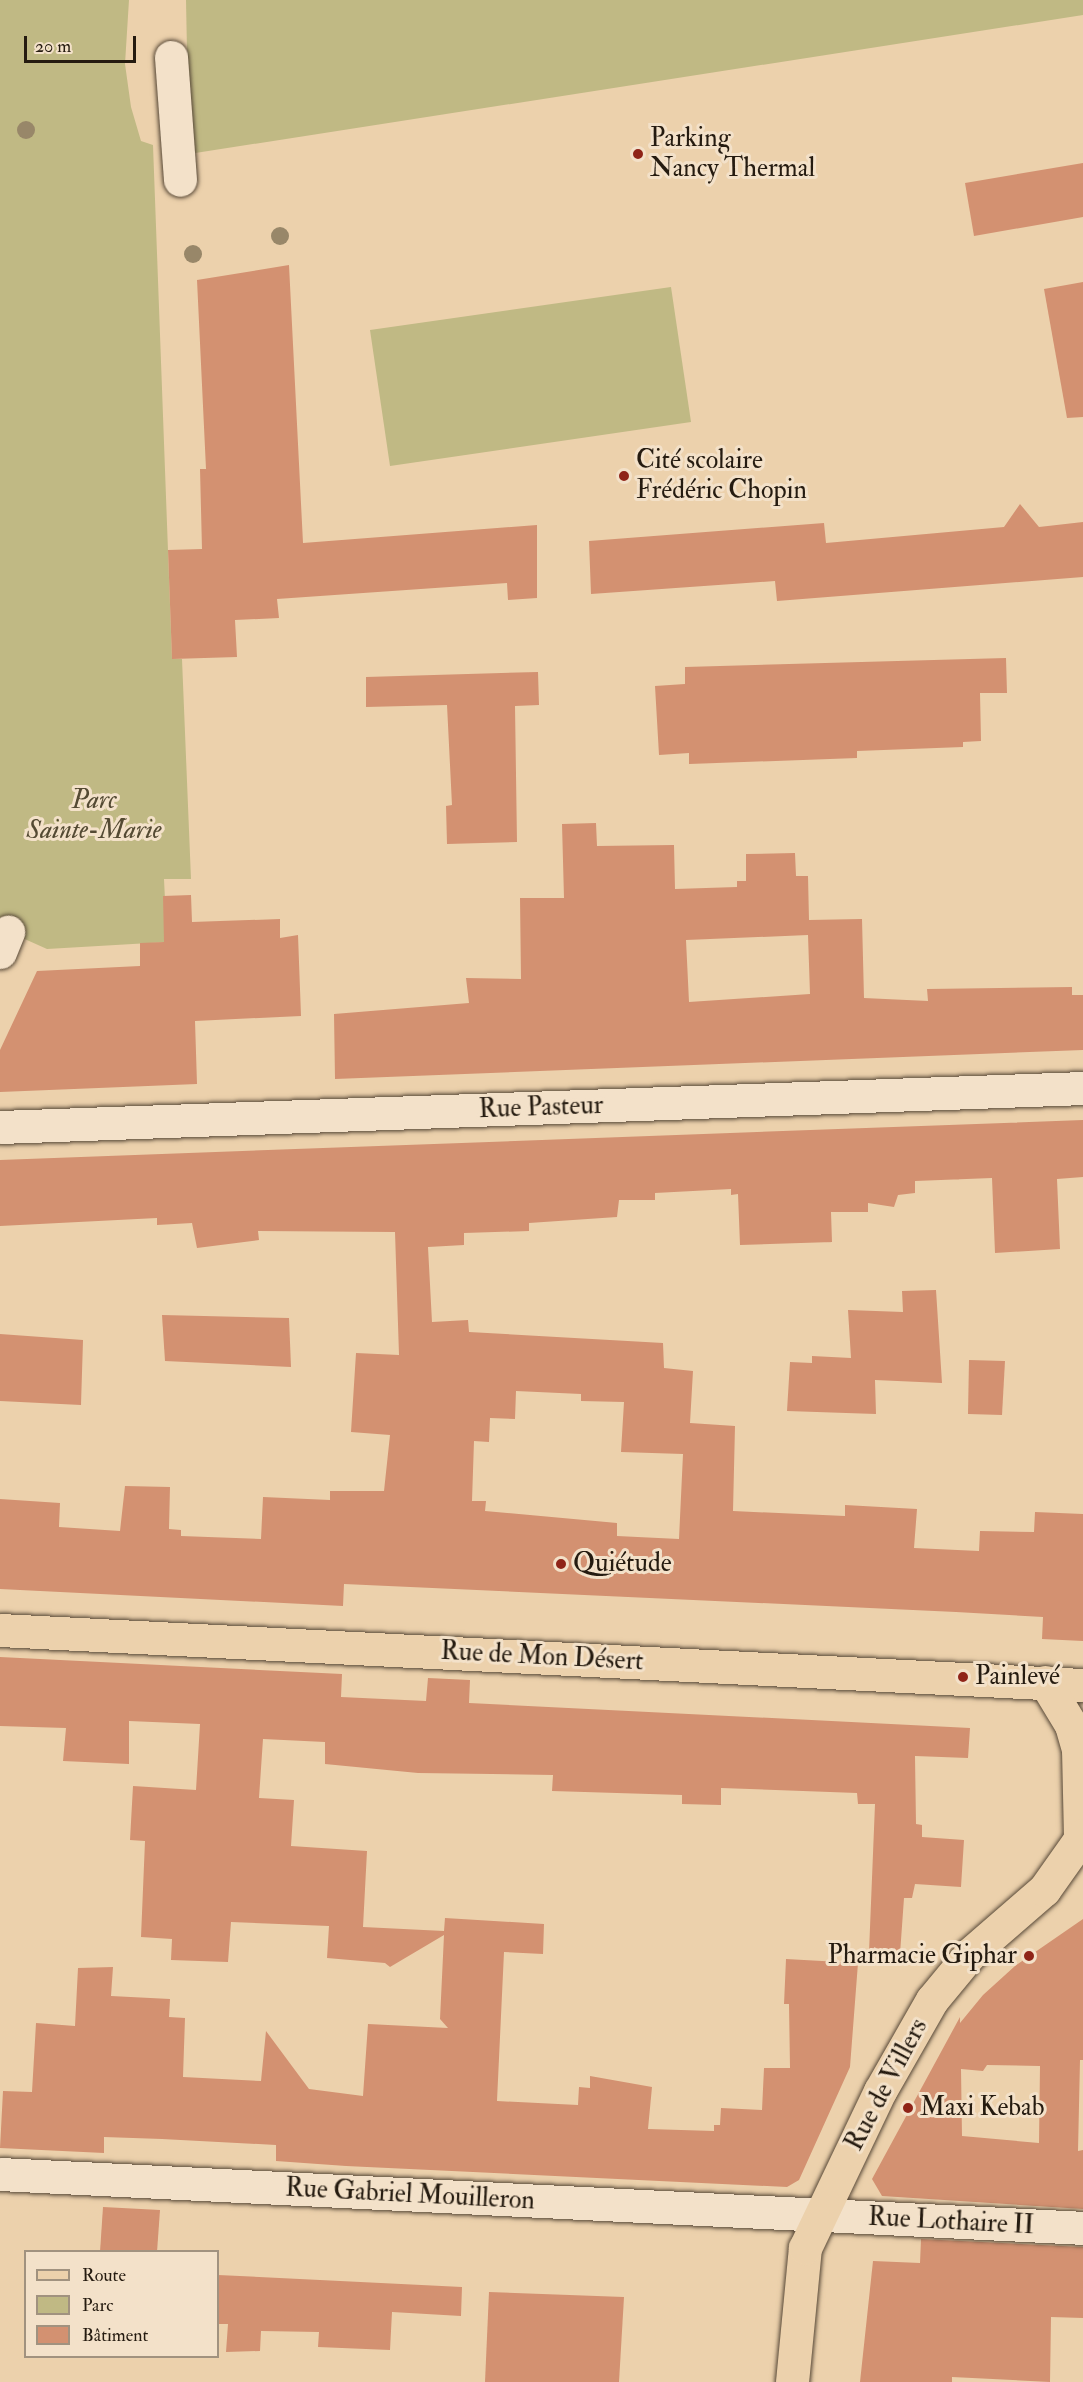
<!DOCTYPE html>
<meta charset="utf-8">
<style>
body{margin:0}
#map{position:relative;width:1083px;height:2382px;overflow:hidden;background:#ecd1ac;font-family:"IM FELL Double Pica",serif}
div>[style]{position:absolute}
.green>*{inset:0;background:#c0b984}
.building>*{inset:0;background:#d39171}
.roads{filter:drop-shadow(0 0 2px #574837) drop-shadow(0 0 2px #574837)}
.minor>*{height:33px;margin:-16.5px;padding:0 16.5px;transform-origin:16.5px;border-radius:16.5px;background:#f3e1c9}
.major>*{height:33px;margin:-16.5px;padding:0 16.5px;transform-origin:16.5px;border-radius:16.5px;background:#ecd1ac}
.trees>*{width:18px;height:18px;margin:-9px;border-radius:50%;background:#988769}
.dots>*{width:16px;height:16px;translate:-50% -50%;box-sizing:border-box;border:3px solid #f3e1c9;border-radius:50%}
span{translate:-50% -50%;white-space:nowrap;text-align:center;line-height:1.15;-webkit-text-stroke:6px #f3e1c9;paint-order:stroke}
.poi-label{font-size:26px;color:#251b10}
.left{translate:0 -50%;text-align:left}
.right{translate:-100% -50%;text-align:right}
.park-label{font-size:26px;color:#544a33;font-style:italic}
.street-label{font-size:26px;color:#251b10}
.legend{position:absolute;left:24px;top:2250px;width:195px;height:108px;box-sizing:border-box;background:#f3e1c9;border:2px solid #a1927f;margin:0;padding:8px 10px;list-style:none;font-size:18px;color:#251b10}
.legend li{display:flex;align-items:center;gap:12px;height:30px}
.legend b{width:30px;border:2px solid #a1927f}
.scale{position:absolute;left:24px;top:36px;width:112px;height:27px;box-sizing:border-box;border:3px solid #251b10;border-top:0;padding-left:8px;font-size:18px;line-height:21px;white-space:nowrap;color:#251b10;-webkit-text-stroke:4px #f3e1c9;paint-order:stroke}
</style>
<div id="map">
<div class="green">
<div style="clip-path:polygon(0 0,129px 0,125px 64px,131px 107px,141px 141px,153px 145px,172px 659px,182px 659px,191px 879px,164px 879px,167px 942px,47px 949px,0 928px)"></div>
<div style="clip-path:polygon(186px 0,1083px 0,1083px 15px,189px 154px)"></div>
<div style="clip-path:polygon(671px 287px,691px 422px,390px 466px,370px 330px)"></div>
</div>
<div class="building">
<div style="clip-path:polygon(1083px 163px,1083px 217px,974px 236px,965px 183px)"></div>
<div style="clip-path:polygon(289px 265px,303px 543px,537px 525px,537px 598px,508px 600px,507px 583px,277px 599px,279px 618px,235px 620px,237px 657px,172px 659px,168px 550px,202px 549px,200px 469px,206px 469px,197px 280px)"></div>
<div style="clip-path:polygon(1083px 282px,1083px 417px,1067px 418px,1044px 289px)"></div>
<div style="clip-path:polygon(1020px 504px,1039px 527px,1083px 522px,1083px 577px,777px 601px,775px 581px,591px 594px,589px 541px,824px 523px,826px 543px,1004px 527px)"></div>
<div style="clip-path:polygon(1006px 658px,1007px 693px,980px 693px,981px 741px,963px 742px,963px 747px,857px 751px,857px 758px,689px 764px,689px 753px,659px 755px,655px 686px,685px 684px,685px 667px)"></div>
<div style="clip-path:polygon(538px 672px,539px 705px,515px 706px,517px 842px,447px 844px,446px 806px,452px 805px,447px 705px,366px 707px,366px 677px)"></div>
<div style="clip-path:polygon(evenodd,596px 823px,597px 846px,674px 845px,675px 889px,737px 887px,737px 881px,746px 881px,746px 854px,795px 853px,796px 876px,808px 876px,809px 920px,862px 919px,864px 998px,928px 1001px,927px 989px,1072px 987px,1072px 995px,1083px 995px,1083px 1050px,335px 1079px,334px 1014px,469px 1003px,466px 978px,521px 979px,520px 898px,564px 898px,562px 824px,596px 823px,808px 935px,810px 994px,689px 1002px,686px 940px,808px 935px)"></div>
<div style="clip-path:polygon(191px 895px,192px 922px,280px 919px,280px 938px,298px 935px,301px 1016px,195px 1021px,197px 1084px,0 1092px,0 1050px,37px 971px,140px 966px,140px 943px,164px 942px,163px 896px)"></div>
<div style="clip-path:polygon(evenodd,1083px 1120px,1083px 1177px,1057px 1179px,1060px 1249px,995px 1253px,992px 1178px,915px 1181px,915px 1193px,898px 1195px,894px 1207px,868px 1203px,868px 1212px,831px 1212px,832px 1242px,740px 1245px,738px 1194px,731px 1195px,731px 1189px,655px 1193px,655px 1200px,619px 1200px,617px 1217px,529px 1223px,529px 1231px,464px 1233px,464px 1245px,428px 1247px,432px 1322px,468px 1320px,469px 1332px,663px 1343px,664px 1368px,693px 1371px,690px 1423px,735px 1426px,733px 1511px,845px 1516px,845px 1505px,917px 1509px,914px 1548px,979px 1551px,980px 1531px,1034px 1532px,1035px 1512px,1083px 1514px,1083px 1641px,1042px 1639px,1043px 1617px,956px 1612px,344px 1584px,343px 1606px,0 1589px,0 1499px,60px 1503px,59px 1527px,120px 1531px,125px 1486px,170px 1487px,169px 1529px,181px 1530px,181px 1536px,261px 1539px,263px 1497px,330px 1500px,330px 1491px,384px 1491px,390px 1435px,351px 1432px,356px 1353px,399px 1355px,395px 1232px,258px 1231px,259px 1240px,197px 1248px,192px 1223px,157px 1225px,157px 1218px,0 1226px,0 1160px,1083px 1120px,516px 1391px,581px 1394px,581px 1401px,624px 1402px,621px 1452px,683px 1454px,679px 1539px,617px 1536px,617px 1523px,485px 1511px,486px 1501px,472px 1501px,474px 1441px,489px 1442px,490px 1418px,515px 1419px,516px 1391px)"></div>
<div style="clip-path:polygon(936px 1290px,942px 1383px,875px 1380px,876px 1414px,787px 1411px,790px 1362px,812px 1363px,812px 1356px,851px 1358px,848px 1310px,903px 1312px,902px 1291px)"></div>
<div style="clip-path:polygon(162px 1315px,289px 1318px,291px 1367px,165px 1361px)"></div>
<div style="clip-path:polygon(0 1334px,83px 1340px,81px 1405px,0 1401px)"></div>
<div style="clip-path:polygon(969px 1360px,1005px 1361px,1002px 1415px,968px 1414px)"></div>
<div style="clip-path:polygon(0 1657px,342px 1674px,341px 1697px,426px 1701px,428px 1678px,470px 1680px,469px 1703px,970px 1728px,968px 1758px,915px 1756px,916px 1824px,922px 1825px,922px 1837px,964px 1840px,961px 1887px,915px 1884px,912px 1898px,904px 1898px,900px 1954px,869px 1952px,875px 1804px,858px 1804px,857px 1793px,721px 1788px,721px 1805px,682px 1804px,682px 1795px,552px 1791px,553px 1775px,418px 1773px,325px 1764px,325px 1742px,263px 1739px,259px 1798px,294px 1800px,291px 1846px,367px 1851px,363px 1927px,444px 1931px,445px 1918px,544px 1924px,543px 1954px,504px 1952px,497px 2101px,578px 2105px,579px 2087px,590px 2088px,590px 2076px,652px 2087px,648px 2129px,714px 2131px,714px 2125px,720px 2125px,721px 2108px,762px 2110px,764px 2068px,790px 2068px,789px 2004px,784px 2004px,786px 1959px,858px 1963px,850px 2067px,799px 2180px,787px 2187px,346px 2166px,276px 2161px,276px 2145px,162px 2139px,104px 2137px,104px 2153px,0 2148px,3px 2091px,32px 2092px,36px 2023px,75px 2026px,78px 1968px,113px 1967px,111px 1996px,170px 1999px,169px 2017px,185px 2018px,183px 2077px,261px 2081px,266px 2031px,309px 2089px,363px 2096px,368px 2024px,448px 2028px,440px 2019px,444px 1935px,390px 1967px,385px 1963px,327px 1958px,329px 1926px,231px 1922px,228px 1962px,171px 1960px,172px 1939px,141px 1937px,145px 1841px,130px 1840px,133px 1786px,196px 1790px,200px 1724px,129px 1721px,129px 1764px,63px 1761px,66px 1728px,0 1726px)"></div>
<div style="clip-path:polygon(evenodd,1083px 1919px,1083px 2060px,1080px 2060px,1078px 2151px,1083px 2150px,1083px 2209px,882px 2196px,872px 2179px,960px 2017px,960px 2023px,983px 1995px,1015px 1966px,1083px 1919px,987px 2065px,1040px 2066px,1039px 2143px,962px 2136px,961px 2069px,983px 2071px,987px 2065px)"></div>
<div style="clip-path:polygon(103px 2207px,160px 2210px,157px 2252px,100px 2252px)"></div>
<div style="clip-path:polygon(921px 2239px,1083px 2247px,1083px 2318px,1051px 2317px,1050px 2382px,952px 2377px,952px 2382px,860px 2382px,873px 2261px,920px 2263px)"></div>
<div style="clip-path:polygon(218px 2275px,462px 2287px,461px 2316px,392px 2312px,390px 2350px,318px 2347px,319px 2332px,261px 2331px,260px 2351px,226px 2352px,228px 2324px,218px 2324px)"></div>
<div style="clip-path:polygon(489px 2292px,624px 2297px,619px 2382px,485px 2382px)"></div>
</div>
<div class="roads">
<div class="minor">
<div style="left:171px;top:57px;width:123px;rotate:85.8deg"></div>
<div style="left:0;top:952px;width:22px;rotate:-68deg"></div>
<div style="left:0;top:1127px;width:1084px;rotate:-2.06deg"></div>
<div style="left:0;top:2174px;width:1084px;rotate:2.85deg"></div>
</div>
<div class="major">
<div style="left:0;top:1630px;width:1084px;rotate:2.91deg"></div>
<div style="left:1045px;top:1682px;width:50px;rotate:58.8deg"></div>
<div style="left:1071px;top:1725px;width:25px;rotate:74deg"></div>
<div style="left:1078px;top:1749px;width:89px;rotate:88.7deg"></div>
<div style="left:792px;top:2382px;width:135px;rotate:-84.5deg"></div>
<div style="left:805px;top:2248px;width:174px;rotate:-64.5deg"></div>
<div style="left:880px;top:2091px;width:105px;rotate:-60.3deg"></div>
<div style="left:932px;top:2000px;width:60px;rotate:-50.4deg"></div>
<div style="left:970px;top:1954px;width:98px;rotate:-40.9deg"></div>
<div style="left:1044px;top:1890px;width:67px;rotate:-54.7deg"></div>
</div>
</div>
<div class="trees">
<div style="left:26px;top:130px"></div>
<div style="left:280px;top:236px"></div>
<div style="left:193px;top:254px"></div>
</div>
<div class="dots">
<div style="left:638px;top:154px;background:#8f2418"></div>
<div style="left:624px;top:476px;background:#8f2418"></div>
<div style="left:561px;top:1564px;background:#8f2418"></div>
<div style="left:963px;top:1677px;background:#8f2418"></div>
<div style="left:1029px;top:1956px;background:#8f2418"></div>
<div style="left:908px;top:2108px;background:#8f2418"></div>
</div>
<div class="poi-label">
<span class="left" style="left:650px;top:154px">Parking<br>Nancy Thermal</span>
<span class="left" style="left:636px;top:476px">Cité scolaire<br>Frédéric Chopin</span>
<span class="left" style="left:573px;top:1564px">Quiétude</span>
<span class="left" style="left:975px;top:1677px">Painlevé</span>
<span class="right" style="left:1017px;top:1956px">Pharmacie Giphar</span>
<span class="left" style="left:920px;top:2108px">Maxi Kebab</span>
</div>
<div class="park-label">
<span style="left:94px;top:816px">Parc<br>Sainte-Marie</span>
</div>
<div class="street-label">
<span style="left:541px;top:1108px;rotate:-2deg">Rue Pasteur</span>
<span style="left:542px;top:1657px;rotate:3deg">Rue de Mon Désert</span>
<span style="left:887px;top:2085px;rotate:-62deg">Rue de Villers</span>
<span style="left:410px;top:2195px;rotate:3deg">Rue Gabriel Mouilleron</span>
<span style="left:951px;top:2222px;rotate:3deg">Rue Lothaire II</span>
</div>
<ul class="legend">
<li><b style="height:8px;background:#ecd1ac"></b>Route</li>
<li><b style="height:16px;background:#c0b984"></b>Parc</li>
<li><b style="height:16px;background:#d39171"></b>Bâtiment</li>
</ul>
<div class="scale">20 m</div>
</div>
